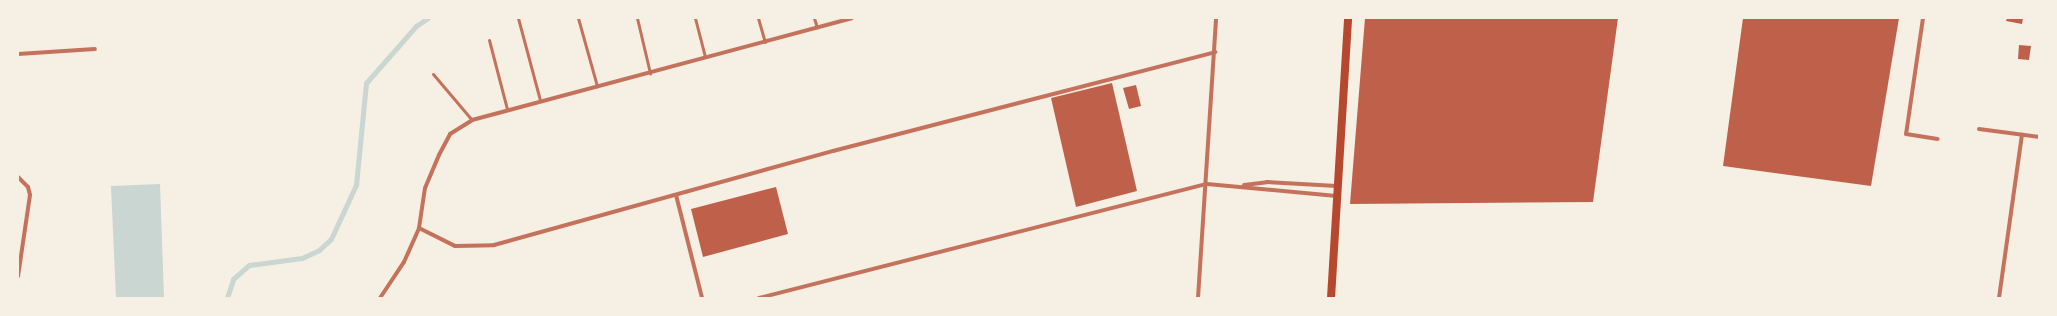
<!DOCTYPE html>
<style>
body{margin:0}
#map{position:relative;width:2057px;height:316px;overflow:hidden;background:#f6efe4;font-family:Roboto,sans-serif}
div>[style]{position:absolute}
.water>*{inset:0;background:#c9d6d2}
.stream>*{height:5px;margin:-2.5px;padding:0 2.5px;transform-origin:2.5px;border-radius:2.5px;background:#c9d6d2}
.building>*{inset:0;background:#bf614a}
.service>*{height:3px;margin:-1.5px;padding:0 1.5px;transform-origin:1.5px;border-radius:1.5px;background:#c5725c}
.minor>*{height:4px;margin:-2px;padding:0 2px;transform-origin:2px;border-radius:2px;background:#c5725c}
.secondary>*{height:8px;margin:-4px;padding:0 4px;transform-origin:4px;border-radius:4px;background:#b5482f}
span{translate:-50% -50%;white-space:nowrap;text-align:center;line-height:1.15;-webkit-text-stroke:4px #f6efe4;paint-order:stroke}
.frame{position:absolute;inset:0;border:19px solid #f6efe4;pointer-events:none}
</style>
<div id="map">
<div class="water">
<div style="clip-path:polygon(160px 184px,164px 298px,116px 298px,111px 186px)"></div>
</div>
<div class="stream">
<div style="left:227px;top:298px;width:20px;rotate:-72deg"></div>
<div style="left:233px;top:279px;width:21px;rotate:-41deg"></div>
<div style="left:249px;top:265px;width:53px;rotate:-7.5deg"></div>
<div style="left:302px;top:258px;width:19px;rotate:-25deg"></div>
<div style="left:319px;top:250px;width:16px;rotate:-43deg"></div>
<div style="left:331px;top:239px;width:60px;rotate:-65.2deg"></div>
<div style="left:356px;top:185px;width:102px;rotate:-84.4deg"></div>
<div style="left:366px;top:83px;width:76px;rotate:-48.7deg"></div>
<div style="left:416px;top:26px;width:14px;rotate:-34deg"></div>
</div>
<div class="building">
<div style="clip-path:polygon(1365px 18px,1618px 18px,1593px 202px,1350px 204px)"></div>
<div style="clip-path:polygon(1743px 18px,1899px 18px,1871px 186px,1723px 166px)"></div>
<div style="clip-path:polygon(2007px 18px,2023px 18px,2022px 24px,2006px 21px)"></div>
<div style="clip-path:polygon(2019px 45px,2031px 46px,2029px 60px,2018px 59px)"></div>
<div style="clip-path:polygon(1112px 83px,1137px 191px,1076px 207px,1051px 98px)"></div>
<div style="clip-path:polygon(1136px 85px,1141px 106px,1129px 109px,1123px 88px)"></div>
<div style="clip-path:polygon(776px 187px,788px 234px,703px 257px,691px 209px)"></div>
</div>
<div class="service">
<div style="left:518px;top:18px;width:85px;rotate:75deg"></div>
<div style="left:578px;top:18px;width:71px;rotate:74.4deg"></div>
<div style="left:637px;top:18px;width:57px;rotate:76.7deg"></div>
<div style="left:695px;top:18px;width:40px;rotate:75.6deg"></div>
<div style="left:758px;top:18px;width:25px;rotate:74deg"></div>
<div style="left:814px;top:18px;width:10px;rotate:73deg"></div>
<div style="left:489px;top:40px;width:71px;rotate:75.4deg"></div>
<div style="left:433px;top:74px;width:60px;rotate:49.7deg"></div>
</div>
<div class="minor">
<div style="left:1923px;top:18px;width:117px;rotate:98.3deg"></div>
<div style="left:1906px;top:134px;width:32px;rotate:9deg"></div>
<div style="left:18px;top:54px;width:77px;rotate:-3.7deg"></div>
<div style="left:1979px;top:129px;width:61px;rotate:7.6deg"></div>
<div style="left:18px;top:177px;width:14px;rotate:45deg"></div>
<div style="left:28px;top:187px;width:8px;rotate:76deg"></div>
<div style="left:30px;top:195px;width:82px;rotate:98.4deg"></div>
<div style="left:1244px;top:185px;width:23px;rotate:-7deg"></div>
<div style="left:1267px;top:182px;width:70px;rotate:3.3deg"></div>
<div style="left:676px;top:195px;width:106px;rotate:75.8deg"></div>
<div style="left:419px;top:228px;width:40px;rotate:26.6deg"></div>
<div style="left:455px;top:246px;width:39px;rotate:-1deg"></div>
<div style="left:494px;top:245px;width:352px;rotate:-15.5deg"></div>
<div style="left:833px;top:151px;width:395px;rotate:-14.5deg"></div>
<div style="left:380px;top:298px;width:43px;rotate:-56.3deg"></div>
<div style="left:404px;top:262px;width:37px;rotate:-66deg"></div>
<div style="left:419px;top:228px;width:40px;rotate:-81.5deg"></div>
<div style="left:425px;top:188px;width:36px;rotate:-67deg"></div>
<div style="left:439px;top:155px;width:24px;rotate:-62deg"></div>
<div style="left:450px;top:134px;width:26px;rotate:-32deg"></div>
<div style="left:472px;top:120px;width:393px;rotate:-15deg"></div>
<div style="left:759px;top:298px;width:462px;rotate:-14.3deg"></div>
<div style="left:1207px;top:184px;width:130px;rotate:5.3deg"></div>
<div style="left:1198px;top:298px;width:281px;rotate:-86.3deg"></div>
<div style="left:1999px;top:298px;width:165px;rotate:-82deg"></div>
</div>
<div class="secondary">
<div style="left:1331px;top:298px;width:281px;rotate:-86.5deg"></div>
</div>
<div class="frame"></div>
</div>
